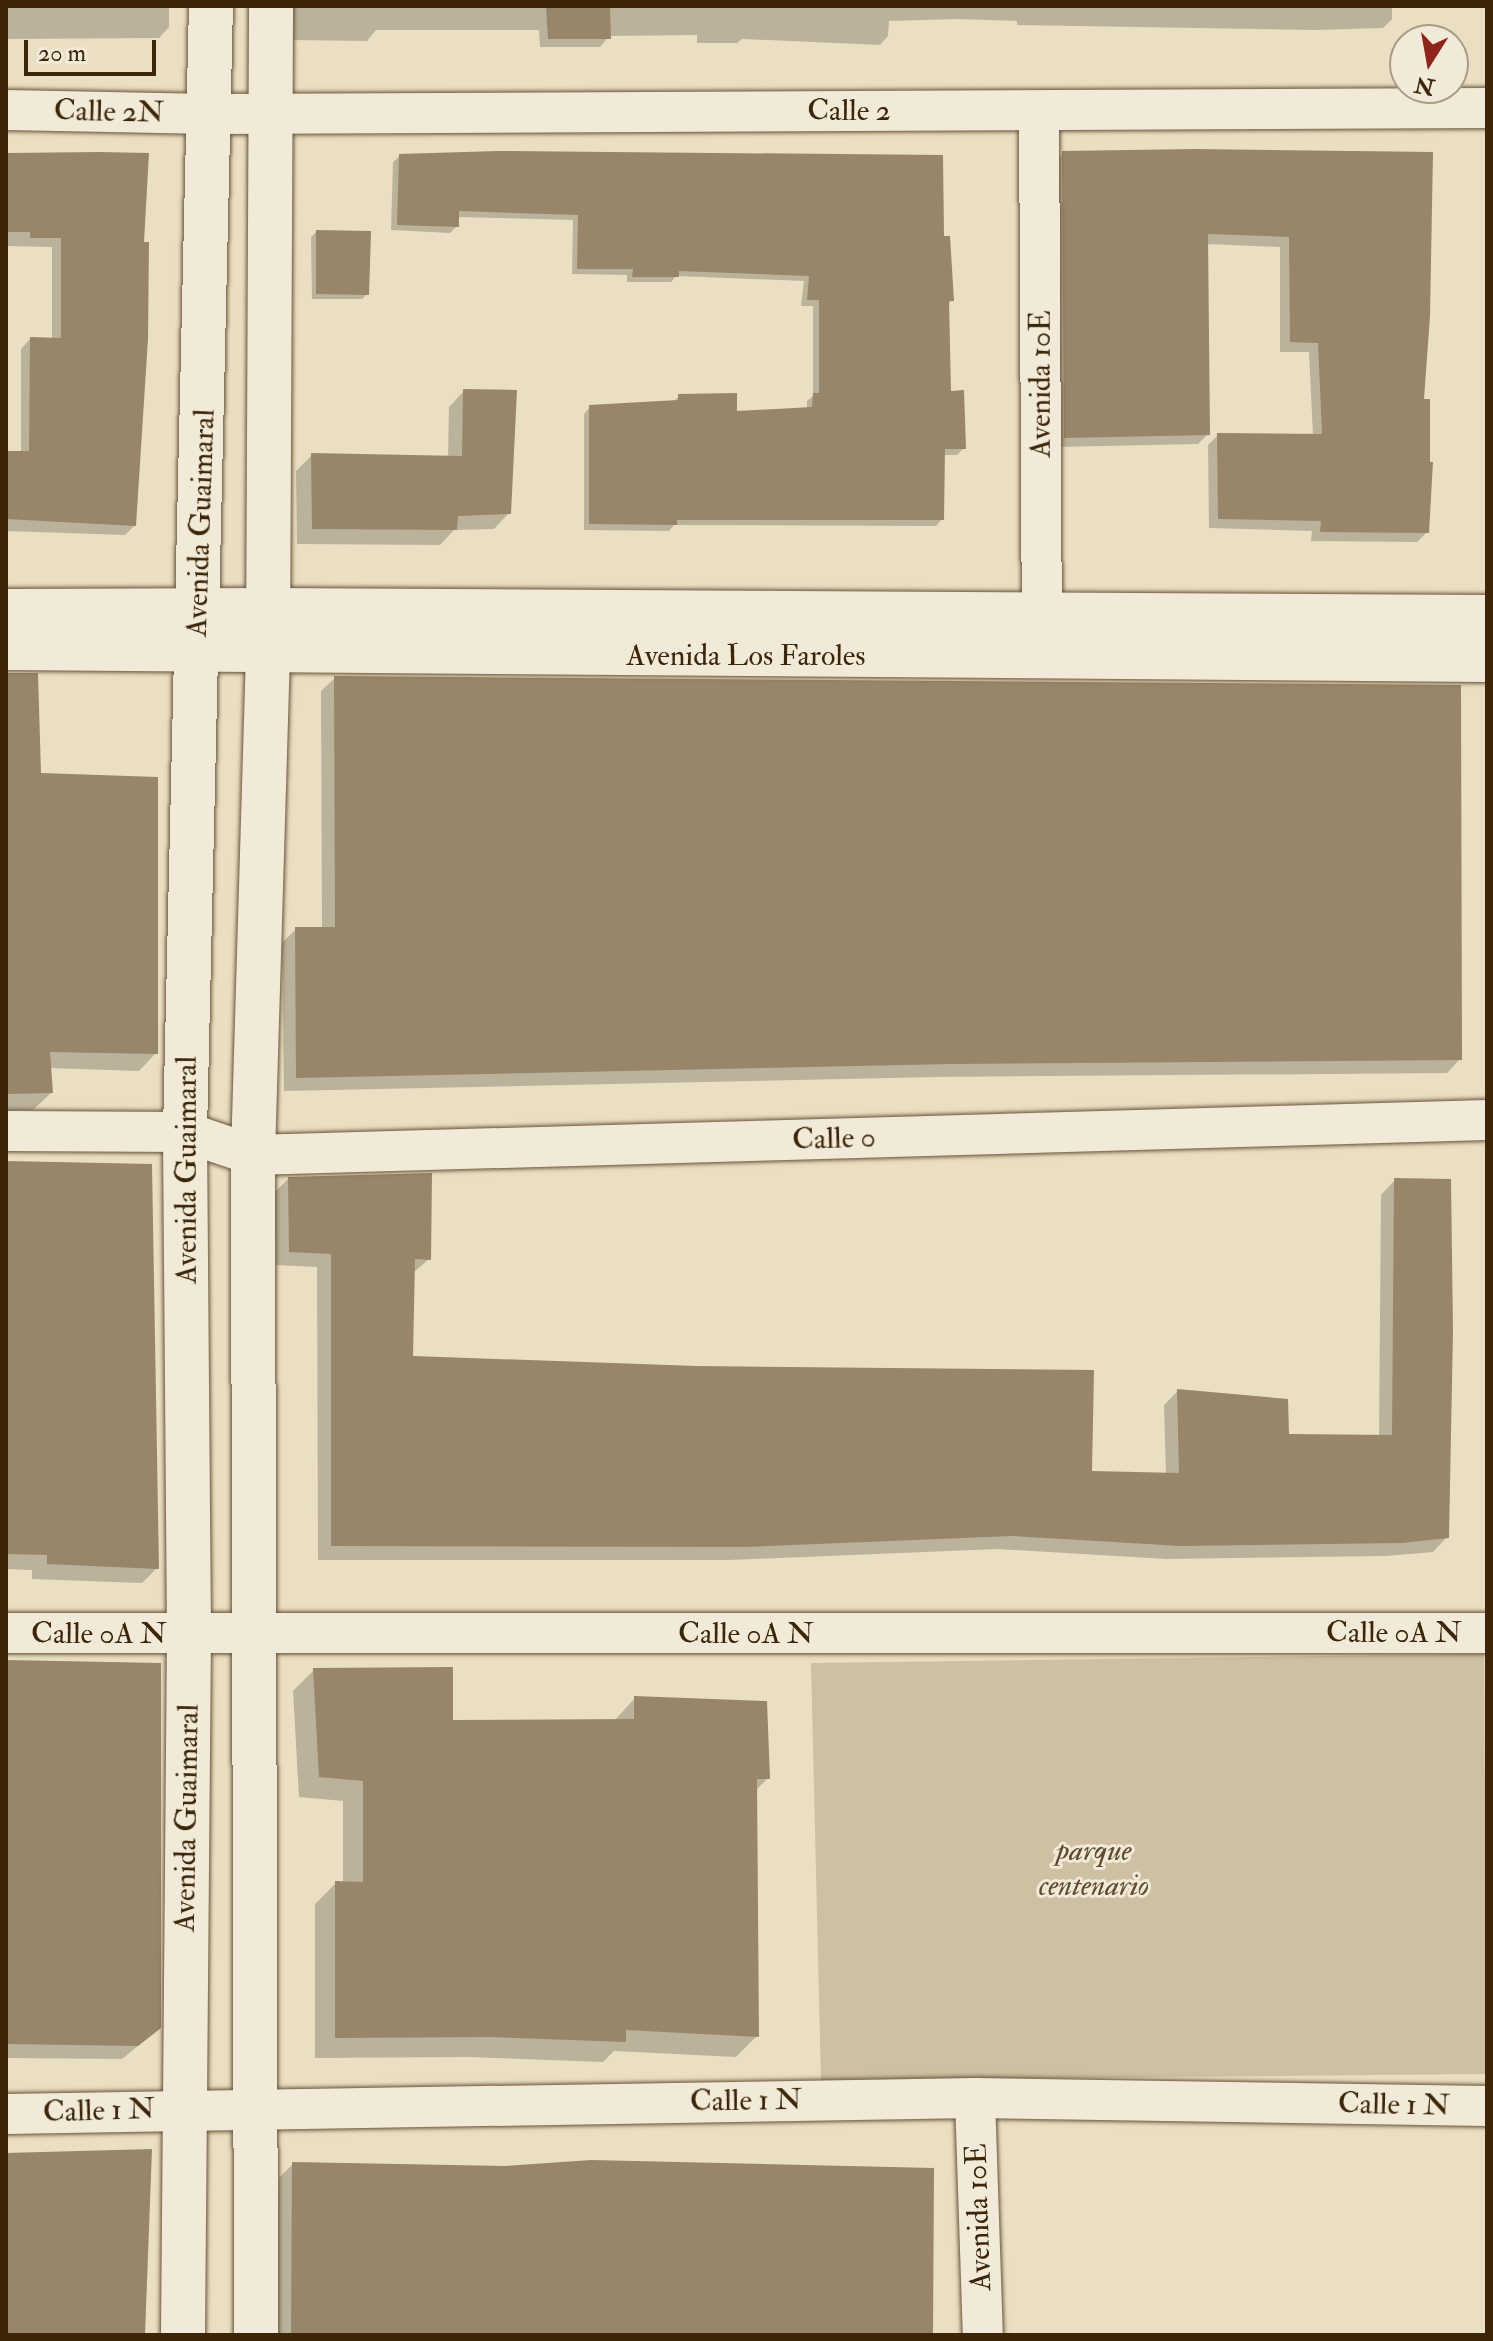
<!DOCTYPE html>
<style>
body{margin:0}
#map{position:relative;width:1493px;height:2341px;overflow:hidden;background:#eadfc3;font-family:"IM FELL Double Pica",serif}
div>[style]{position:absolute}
.green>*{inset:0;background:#cdc0a3}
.shadow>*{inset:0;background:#0003}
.building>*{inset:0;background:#978669}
.roads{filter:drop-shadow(0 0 2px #685437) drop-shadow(0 0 2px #685437)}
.street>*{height:40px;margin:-20px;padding:0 20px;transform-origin:20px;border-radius:20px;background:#f1ead8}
.secondary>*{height:44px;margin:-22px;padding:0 22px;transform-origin:22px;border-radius:22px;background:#f1ead8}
span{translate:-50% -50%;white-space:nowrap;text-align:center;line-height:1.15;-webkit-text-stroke:6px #f1ead8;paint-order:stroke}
.street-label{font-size:30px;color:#3d2608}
.park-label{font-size:30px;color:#614c2f;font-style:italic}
.frame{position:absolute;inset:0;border:8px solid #3d2608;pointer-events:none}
.north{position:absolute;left:1389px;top:24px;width:80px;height:80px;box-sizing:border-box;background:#f1ead8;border:2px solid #a99c85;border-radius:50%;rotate:191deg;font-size:22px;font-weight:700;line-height:32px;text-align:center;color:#3d2608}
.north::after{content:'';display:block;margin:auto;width:28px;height:36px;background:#8f2418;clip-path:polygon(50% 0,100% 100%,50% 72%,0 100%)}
.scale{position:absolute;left:24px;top:40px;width:132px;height:36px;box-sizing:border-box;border:4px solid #3d2608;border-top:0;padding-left:10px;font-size:24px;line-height:28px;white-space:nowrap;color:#3d2608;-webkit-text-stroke:6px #f1ead8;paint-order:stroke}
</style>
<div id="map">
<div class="green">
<div style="clip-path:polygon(1484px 1654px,1487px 2074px,821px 2080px,811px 1663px)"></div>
</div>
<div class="shadow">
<div style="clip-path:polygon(6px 6px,169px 6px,169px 27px,159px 38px,6px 39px)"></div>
<div style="clip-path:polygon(292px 6px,1392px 6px,1392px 19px,1383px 28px,1314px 30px,1017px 25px,1017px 21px,958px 19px,889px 21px,888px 36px,880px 45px,742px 39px,737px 43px,697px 43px,697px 35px,609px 36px,600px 47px,540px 47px,539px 30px,376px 30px,367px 41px,290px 40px)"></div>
<div style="clip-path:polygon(1063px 153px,1431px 154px,1422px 401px,1427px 532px,1417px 542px,1311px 541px,1312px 531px,1209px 528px,1208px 445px,1218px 435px,1313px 436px,1309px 352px,1280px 352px,1280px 247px,1206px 244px,1208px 434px,1198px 444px,1055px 447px,1053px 163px)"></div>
<div style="clip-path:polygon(146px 155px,134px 526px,125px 535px,6px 531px,6px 453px,21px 453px,21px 349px,30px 339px,52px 340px,52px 247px,6px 246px,6px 156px)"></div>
<div style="clip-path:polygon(400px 156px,942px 238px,952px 300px,947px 305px,949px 393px,964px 448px,957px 455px,943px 455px,942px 519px,936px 526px,674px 525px,669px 531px,584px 530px,584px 414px,590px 407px,672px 403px,679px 396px,735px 413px,807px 409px,807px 401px,813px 396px,813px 306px,801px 306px,804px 281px,676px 276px,671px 282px,627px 282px,627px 275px,572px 274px,573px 220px,457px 217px,457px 226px,450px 233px,391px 230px,393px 162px)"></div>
<div style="clip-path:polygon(316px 232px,367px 294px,362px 299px,312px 299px,311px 237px)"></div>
<div style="clip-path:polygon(464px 391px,509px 513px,494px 529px,454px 530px,440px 545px,297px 544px,296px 471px,312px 455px,448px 458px,449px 407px)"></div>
<div style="clip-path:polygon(335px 678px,1460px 1059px,1447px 1073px,936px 1077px,284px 1091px,282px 943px,296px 929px,322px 929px,321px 691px)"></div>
<div style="clip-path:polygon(6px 685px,39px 775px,156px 1053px,139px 1071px,49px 1068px,51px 1093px,33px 1110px,6px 1110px)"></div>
<div style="clip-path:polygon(6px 1163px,157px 1568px,142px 1583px,32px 1579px,32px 1570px,6px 1569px)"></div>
<div style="clip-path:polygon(288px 1179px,429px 1259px,413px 1273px,411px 1358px,1090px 1473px,1166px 1475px,1164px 1405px,1178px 1391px,1287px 1436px,1379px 1437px,1381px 1195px,1395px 1180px,1447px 1537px,1433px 1552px,1386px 1556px,1166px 1559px,997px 1549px,729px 1560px,318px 1560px,317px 1267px,276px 1265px,274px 1193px)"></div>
<div style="clip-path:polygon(6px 1663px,144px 2041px,122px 2059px,6px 2058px)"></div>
<div style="clip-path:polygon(314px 1670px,451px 1722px,614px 1721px,635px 1698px,768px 1778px,755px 1791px,757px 2036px,736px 2057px,614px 2051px,603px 2062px,468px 2057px,315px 2058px,315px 1904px,336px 1883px,343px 1884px,343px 1801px,299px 1797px,293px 1691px)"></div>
<div style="clip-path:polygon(293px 2164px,931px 2335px,276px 2335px,279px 2178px)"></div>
</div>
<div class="building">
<div style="clip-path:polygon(546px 6px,610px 6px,611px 39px,548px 39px)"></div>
<div style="clip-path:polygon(1195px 149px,1433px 152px,1430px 316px,1424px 399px,1430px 399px,1430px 462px,1433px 462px,1429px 533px,1320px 532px,1321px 521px,1218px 519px,1217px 433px,1322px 434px,1318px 343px,1290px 342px,1289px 237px,1208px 234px,1210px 435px,1064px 438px,1062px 151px)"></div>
<div style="clip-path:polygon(498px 151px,943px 155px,944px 236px,950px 236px,954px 301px,949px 301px,951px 391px,964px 390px,966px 449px,945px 449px,944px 520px,677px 520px,677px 525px,589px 524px,589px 405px,678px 400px,678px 394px,737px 393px,737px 411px,812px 407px,813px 393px,819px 393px,819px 300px,807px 300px,809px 276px,679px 271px,679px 277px,632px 277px,633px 269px,577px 269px,578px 215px,459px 211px,459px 227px,397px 225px,399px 154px)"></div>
<div style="clip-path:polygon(100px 152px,149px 153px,144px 242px,149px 242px,148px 339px,136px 526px,6px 519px,6px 451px,29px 451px,30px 337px,61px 338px,61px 238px,30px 238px,30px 232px,6px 232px,6px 153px)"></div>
<div style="clip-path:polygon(316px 230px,371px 231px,369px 295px,316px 294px)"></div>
<div style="clip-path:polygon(463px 389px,517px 390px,511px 514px,458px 516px,457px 530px,312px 529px,311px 453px,462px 456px)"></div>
<div style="clip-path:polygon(6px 673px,38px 673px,41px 773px,158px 777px,158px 1054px,50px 1052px,53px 1093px,6px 1094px)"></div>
<div style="clip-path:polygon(334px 676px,1461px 685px,1462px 1060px,951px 1064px,296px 1078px,295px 927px,335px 927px)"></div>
<div style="clip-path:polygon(6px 1161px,152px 1164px,159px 1569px,47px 1564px,47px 1555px,6px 1554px)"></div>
<div style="clip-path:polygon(432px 1173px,431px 1260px,415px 1259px,413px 1356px,696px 1366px,1094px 1370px,1092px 1471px,1179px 1473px,1177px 1389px,1288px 1399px,1289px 1434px,1392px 1435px,1394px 1178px,1451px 1179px,1453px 1331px,1449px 1538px,1401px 1543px,1181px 1546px,1012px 1536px,744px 1547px,331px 1546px,331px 1254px,289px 1252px,288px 1177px)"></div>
<div style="clip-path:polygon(6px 1660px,161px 1663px,161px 2028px,138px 2046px,6px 2044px)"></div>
<div style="clip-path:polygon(453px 1667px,453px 1720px,634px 1719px,634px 1696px,767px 1701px,770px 1779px,757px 1779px,759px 2037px,626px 2030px,626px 2042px,491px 2037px,335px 2038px,335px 1881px,363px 1882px,363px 1781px,319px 1777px,313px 1668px)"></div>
<div style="clip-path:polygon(152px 2149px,145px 2335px,6px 2335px,6px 2153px)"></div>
<div style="clip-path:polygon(591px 2160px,934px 2168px,933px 2335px,291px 2335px,292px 2162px,505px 2166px)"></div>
</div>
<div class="roads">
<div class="street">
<div style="left:6px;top:110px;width:205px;rotate:1.1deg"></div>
<div style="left:211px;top:114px;width:1276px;rotate:-0.27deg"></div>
<div style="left:1039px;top:111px;width:534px;rotate:89.68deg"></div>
<div style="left:6px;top:1131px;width:179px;rotate:0.3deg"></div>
<div style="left:185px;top:1132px;width:72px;rotate:18.7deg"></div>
<div style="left:253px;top:1155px;width:1234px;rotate:-1.62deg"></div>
<div style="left:6px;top:1633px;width:1481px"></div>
<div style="left:975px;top:2098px;width:237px;rotate:88.1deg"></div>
<div style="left:6px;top:2114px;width:969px;rotate:-0.95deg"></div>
<div style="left:975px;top:2098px;width:512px;rotate:0.9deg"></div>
</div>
<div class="secondary">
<div style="left:6px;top:611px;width:262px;rotate:-0.2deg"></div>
<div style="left:268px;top:610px;width:1219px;rotate:0.33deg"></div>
<div style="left:6px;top:648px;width:1481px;rotate:0.46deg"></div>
<div style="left:183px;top:2335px;width:701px;rotate:-89.51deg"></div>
<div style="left:189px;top:1634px;width:502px;rotate:-90.46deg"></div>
<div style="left:185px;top:1132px;width:1126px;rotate:-88.68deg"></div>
<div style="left:256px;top:2335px;width:1180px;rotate:-90.15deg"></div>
<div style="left:253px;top:1155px;width:503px;rotate:-88.29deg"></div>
<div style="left:268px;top:652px;width:646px;rotate:-89.73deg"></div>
</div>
</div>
<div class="street-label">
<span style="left:849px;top:111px">Calle 2</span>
<span style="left:109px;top:112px;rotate:1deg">Calle 2N</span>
<span style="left:1041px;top:384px;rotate:-90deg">Avenida 10E</span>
<span style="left:201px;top:523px;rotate:-88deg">Avenida Guaimaral</span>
<span style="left:746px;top:656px">Avenida Los Faroles</span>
<span style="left:834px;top:1139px;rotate:-2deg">Calle 0</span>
<span style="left:187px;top:1170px;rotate:-90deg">Avenida Guaimaral</span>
<span style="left:1394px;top:1633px">Calle 0A N</span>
<span style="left:99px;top:1634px">Calle 0A N</span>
<span style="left:746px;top:1634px">Calle 0A N</span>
<span style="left:187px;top:1818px;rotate:-89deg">Avenida Guaimaral</span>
<span style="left:746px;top:2101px;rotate:-1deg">Calle 1 N</span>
<span style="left:1394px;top:2105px;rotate:1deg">Calle 1 N</span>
<span style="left:99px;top:2111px;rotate:-2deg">Calle 1 N</span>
<span style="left:979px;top:2217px;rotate:-92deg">Avenida 10E</span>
</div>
<div class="park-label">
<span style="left:1094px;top:1868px">parque<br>centenario</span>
</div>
<div class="frame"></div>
<div class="north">N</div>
<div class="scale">20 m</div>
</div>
